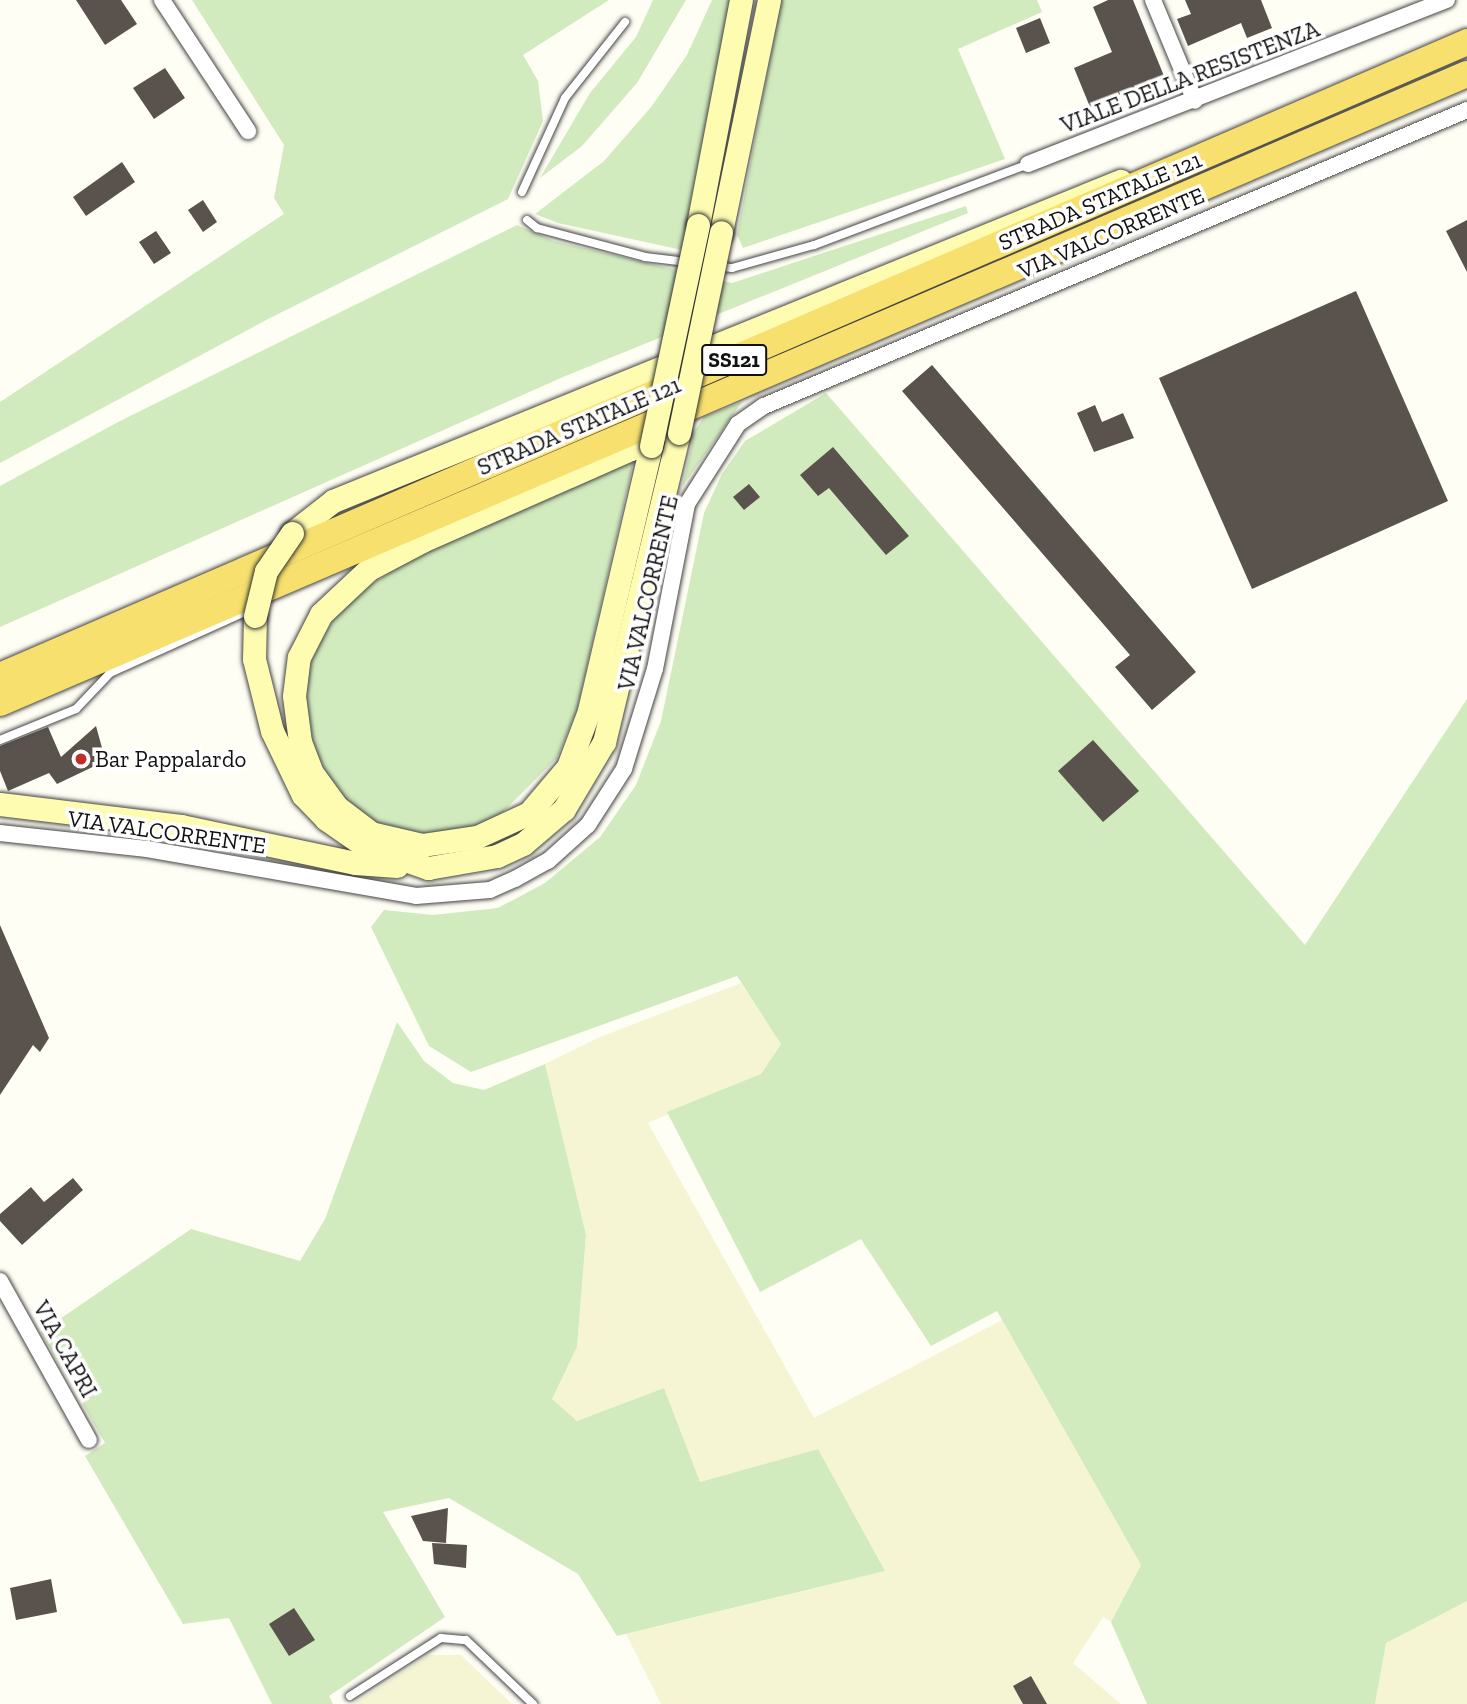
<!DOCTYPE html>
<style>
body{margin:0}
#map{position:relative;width:1467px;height:1704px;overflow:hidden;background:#fffef5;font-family:"Zilla Slab",serif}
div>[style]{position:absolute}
.farmland>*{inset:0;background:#f5f5d4}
.green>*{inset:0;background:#d1eabe}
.building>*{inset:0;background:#5a534d}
.roads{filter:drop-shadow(0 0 2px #444) drop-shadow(0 0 2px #444)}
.service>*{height:8px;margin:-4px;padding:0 4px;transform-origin:4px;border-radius:4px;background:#fff}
.minor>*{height:16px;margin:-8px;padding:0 8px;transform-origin:8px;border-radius:8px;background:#fff}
.secondary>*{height:23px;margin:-11.5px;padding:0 11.5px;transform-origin:11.5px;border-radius:11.5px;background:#fefcb1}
.primary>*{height:26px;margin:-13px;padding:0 13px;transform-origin:13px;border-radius:13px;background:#f7e06d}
.bridges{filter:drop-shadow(0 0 2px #333) drop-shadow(0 0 2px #333)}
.secondary-bridge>*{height:23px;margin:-11.5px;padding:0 11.5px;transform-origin:11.5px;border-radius:11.5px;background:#fefcb1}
.dots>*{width:19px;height:19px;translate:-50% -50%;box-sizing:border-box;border:4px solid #fff;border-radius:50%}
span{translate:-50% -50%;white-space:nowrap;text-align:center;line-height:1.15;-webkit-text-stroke:7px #fff;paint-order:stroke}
.shield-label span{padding:2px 5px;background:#fff;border:2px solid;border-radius:5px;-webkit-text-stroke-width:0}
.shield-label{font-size:21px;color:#111;font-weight:700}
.street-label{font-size:23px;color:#111}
.poi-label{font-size:23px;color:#111}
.left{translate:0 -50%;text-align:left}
</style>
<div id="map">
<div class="farmland">
<div style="clip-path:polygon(741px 983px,781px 1043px,761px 1074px,648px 1123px,814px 1418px,1002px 1320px,1141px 1565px,1111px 1622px,1103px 1617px,1073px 1663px,1121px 1704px,661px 1704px,626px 1634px,885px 1571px,818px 1449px,700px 1482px,664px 1388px,577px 1421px,552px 1399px,577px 1347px,586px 1235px,545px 1064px,600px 1037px)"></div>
<div style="clip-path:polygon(1463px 1601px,1467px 1601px,1467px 1704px,1375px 1704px,1386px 1643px)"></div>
<div style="clip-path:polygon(428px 1655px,461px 1655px,512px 1704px,353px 1704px)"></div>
</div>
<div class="green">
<div style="clip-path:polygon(192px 0,609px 0,523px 55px,538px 81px,543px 121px,508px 199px,268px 319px,0 463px,0 402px,284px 214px,274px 198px,284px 145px)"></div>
<div style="clip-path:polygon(653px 0,686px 0,637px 83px,582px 146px,540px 178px,590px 93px,636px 37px)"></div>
<div style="clip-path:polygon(712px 0,733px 0,682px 250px,558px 223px,535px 214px,604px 161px,652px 106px,687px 55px)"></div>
<div style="clip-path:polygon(781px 0,1037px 0,1042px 12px,958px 49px,1005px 159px,743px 248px,737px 235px)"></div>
<div style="clip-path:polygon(966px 206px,968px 213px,563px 377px,0 627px,0 486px,120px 421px,517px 225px,554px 241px,732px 283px)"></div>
<div style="clip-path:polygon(826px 393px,1305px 945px,1467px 699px,1467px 1601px,1386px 1643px,1375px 1704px,1147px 1704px,1111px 1622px,1141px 1565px,997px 1311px,931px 1346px,861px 1239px,760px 1292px,667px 1112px,761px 1074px,781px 1044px,737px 976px,471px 1072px,429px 1046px,371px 927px,384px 910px,433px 915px,498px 908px,545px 883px,600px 837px,636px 785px,661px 721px,704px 513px,722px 474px,745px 441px)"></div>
<div style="clip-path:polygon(742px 402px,682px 487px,695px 430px,704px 417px)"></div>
<div style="clip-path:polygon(635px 455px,577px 710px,557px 758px,502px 813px,470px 829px,433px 835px,398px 831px,371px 821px,341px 800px,311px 744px,305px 688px,312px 654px,345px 602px,420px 552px)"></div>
<div style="clip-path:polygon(397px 1022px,424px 1061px,453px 1083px,484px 1090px,545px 1064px,586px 1235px,577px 1347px,552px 1399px,577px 1421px,664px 1388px,700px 1482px,818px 1449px,885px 1571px,617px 1636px,578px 1574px,449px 1498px,383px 1512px,445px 1617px,329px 1696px,333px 1704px,272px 1704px,229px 1618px,183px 1624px,85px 1456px,105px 1443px,41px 1332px,191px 1229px,300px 1261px,325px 1219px)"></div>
</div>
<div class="building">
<div style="clip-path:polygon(76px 0,121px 0,137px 24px,105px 45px)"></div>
<div style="clip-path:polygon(1108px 0,1133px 0,1164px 76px,1090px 107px,1074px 68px,1112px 52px,1093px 7px)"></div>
<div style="clip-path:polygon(1185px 0,1261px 0,1272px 28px,1247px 38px,1241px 23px,1188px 46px,1177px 19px,1191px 14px)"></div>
<div style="clip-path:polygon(1040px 18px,1050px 43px,1026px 53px,1016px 28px)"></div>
<div style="clip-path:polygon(165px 68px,185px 98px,154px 119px,133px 88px)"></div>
<div style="clip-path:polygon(122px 162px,135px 182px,86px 216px,73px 197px)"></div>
<div style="clip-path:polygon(203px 200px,217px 222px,203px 232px,188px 210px)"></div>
<div style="clip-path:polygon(1467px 220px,1467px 272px,1446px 231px)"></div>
<div style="clip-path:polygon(156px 231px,171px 253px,154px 264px,139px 242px)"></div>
<div style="clip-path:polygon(1356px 291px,1448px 501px,1252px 589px,1159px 378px)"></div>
<div style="clip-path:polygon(932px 365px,1196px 672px,1152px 710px,1115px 667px,1130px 655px,902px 391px)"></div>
<div style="clip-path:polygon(1095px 405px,1102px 422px,1123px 413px,1134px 438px,1094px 452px,1077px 413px)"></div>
<div style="clip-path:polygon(833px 447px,909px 536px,886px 555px,829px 488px,818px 496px,800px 475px)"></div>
<div style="clip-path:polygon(749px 484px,760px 497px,744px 510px,733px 497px)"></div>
<div style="clip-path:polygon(96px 726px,104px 755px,101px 763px,57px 784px,49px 773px,8px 791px,0 771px,0 746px,48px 727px,61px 757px)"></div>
<div style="clip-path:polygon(1093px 740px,1139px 791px,1103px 822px,1058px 771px)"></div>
<div style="clip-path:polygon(0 925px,49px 1038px,40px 1052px,33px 1045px,0 1095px)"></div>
<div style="clip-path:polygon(73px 1178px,83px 1190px,22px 1245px,0 1221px,0 1214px,31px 1187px,44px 1202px)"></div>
<div style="clip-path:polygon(448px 1508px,446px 1543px,423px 1541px,411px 1516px)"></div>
<div style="clip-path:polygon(432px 1543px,467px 1545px,466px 1568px,434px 1564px)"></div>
<div style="clip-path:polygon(51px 1579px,57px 1612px,16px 1620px,10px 1588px)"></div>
<div style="clip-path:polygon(294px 1608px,315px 1640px,289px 1656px,269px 1624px)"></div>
<div style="clip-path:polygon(1031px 1676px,1047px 1704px,1023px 1704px,1013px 1686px)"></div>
</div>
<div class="roads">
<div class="service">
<div style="left:522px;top:192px;width:103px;rotate:-65.4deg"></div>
<div style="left:565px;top:98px;width:97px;rotate:-51.7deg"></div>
<div style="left:527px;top:220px;width:13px;rotate:39deg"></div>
<div style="left:537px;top:228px;width:112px;rotate:15deg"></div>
<div style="left:645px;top:257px;width:42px;rotate:6.8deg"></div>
<div style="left:717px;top:266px;width:15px;rotate:8deg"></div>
<div style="left:732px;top:268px;width:85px;rotate:-15.7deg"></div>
<div style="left:814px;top:245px;width:229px;rotate:-20.7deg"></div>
<div style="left:0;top:740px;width:82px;rotate:-22.2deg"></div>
<div style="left:76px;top:709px;width:50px;rotate:-46.6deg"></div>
<div style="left:110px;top:673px;width:156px;rotate:-24.3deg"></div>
<div style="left:350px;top:1696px;width:108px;rotate:-32.5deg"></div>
<div style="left:441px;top:1638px;width:25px;rotate:5deg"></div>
<div style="left:466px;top:1640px;width:93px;rotate:43.7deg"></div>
</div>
<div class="minor">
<div style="left:162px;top:0;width:157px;rotate:56.7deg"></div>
<div style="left:1153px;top:0;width:109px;rotate:67.4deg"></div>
<div style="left:1028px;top:164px;width:450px;rotate:-21.4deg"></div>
<div style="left:0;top:833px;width:148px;rotate:6.2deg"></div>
<div style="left:147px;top:849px;width:273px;rotate:9.9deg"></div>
<div style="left:416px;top:896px;width:74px;rotate:-4.6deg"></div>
<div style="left:490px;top:890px;width:27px;rotate:-24deg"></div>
<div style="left:515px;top:879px;width:38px;rotate:-29deg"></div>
<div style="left:548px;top:861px;width:54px;rotate:-42deg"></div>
<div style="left:588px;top:825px;width:67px;rotate:-57.3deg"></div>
<div style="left:624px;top:769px;width:105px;rotate:-72.8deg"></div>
<div style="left:655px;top:669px;width:168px;rotate:-79deg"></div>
<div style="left:687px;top:504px;width:95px;rotate:-57.5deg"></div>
<div style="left:738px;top:424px;width:32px;rotate:-35deg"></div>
<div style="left:764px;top:406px;width:763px;rotate:-22.83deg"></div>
<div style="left:0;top:1281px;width:182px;rotate:60.8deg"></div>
</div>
<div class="secondary">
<div style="left:698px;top:225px;width:229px;rotate:-79.2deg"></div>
<div style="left:721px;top:232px;width:237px;rotate:-78.3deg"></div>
<div style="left:651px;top:446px;width:272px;rotate:103.2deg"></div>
<div style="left:589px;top:711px;width:60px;rotate:110.6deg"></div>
<div style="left:568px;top:767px;width:60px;rotate:130.3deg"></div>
<div style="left:529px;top:813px;width:57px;rotate:155.2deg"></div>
<div style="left:477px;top:837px;width:56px;rotate:171.7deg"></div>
<div style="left:422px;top:845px;width:52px;rotate:-166.8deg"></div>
<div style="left:371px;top:833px;width:43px;rotate:-142.6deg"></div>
<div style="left:337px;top:807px;width:42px;rotate:-126.3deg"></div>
<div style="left:312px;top:773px;width:33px;rotate:-111deg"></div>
<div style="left:300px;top:742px;width:46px;rotate:-97.4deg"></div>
<div style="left:294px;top:696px;width:39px;rotate:-83deg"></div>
<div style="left:299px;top:657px;width:48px;rotate:-62.9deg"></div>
<div style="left:321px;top:614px;width:66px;rotate:-43.2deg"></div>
<div style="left:369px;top:569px;width:60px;rotate:-27.8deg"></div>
<div style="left:422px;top:541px;width:228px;rotate:-23.8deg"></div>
<div style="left:631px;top:449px;width:43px;rotate:-33.7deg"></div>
<div style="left:292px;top:533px;width:52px;rotate:-38deg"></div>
<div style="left:333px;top:501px;width:850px;rotate:-22.13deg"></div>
<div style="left:255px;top:616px;width:43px;rotate:91.3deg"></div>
<div style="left:254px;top:659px;width:74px;rotate:76deg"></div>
<div style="left:272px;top:731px;width:71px;rotate:64.2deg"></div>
<div style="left:303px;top:795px;width:33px;rotate:46deg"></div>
<div style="left:326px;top:819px;width:47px;rotate:34.7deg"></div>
<div style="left:365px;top:846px;width:67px;rotate:19.2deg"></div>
<div style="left:428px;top:868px;width:70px;rotate:-9.9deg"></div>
<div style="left:497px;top:856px;width:29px;rotate:-25deg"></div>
<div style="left:523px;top:844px;width:54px;rotate:-40.5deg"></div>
<div style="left:564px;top:809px;width:78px;rotate:-59.2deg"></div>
<div style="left:604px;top:742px;width:318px;rotate:-76.4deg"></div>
<div style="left:0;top:804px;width:182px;rotate:6.9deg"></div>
<div style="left:181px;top:826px;width:178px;rotate:12deg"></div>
<div style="left:355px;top:863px;width:42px;rotate:4.1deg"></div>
</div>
<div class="primary">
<div style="left:0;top:676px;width:1598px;rotate:-23.37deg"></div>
<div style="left:0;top:703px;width:1596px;rotate:-23.21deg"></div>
</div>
</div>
<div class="bridges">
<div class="secondary-bridge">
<div style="left:679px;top:433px;width:205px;rotate:-78.2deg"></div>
<div style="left:651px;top:446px;width:226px;rotate:-78deg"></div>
<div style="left:255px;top:616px;width:46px;rotate:-76.3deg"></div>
<div style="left:266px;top:571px;width:46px;rotate:-55.6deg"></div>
</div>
</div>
<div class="dots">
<div style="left:81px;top:759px;background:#c12e29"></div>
</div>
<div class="shield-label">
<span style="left:734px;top:360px">SS121</span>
</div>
<div class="street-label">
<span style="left:1190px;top:77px;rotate:-21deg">VIALE DELLA RESISTENZA</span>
<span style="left:1100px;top:201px;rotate:-23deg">STRADA STATALE 121</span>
<span style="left:1111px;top:233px;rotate:-23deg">VIA VALCORRENTE</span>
<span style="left:579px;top:426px;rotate:-23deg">STRADA STATALE 121</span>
<span style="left:648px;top:593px;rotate:-77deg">VIA VALCORRENTE</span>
<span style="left:167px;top:832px;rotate:8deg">VIA VALCORRENTE</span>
<span style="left:65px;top:1349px;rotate:61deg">VIA CAPRI</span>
</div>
<div class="poi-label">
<span class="left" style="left:95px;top:759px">Bar Pappalardo</span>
</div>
</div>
